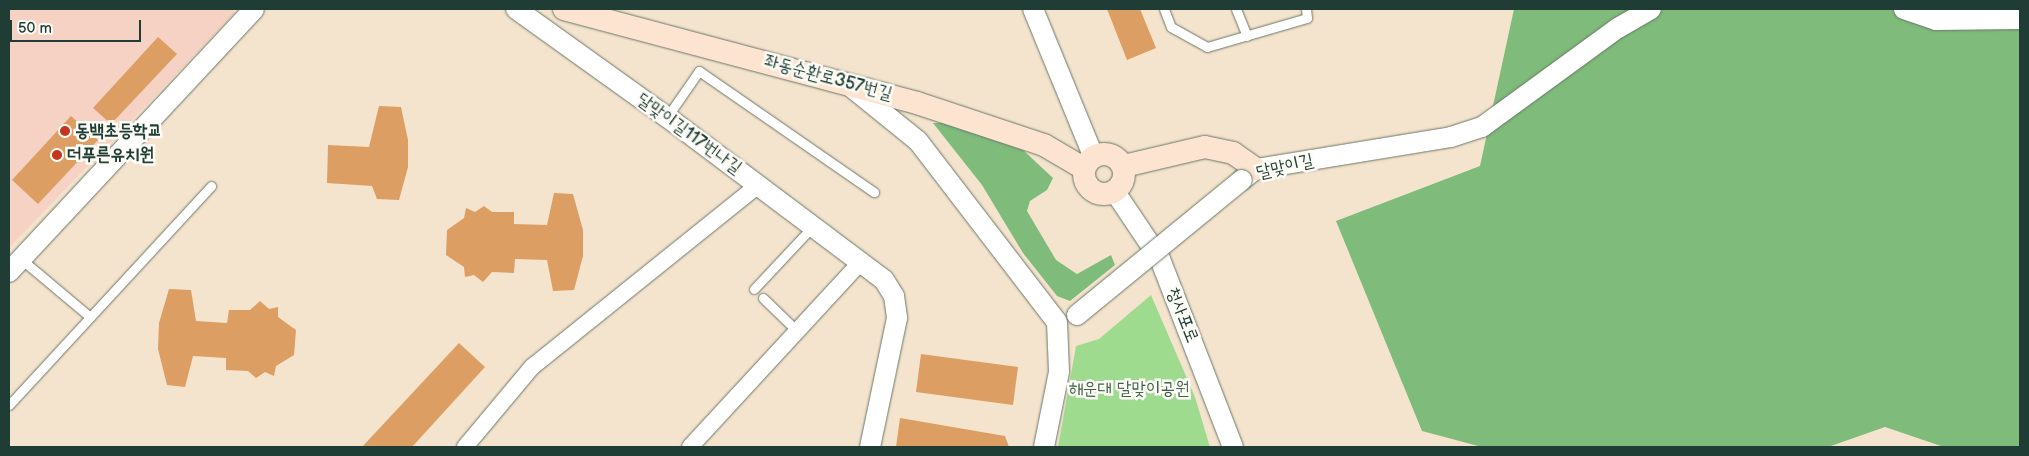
<!DOCTYPE html>
<meta charset="utf-8">
<style>
body{margin:0}
#map{position:relative;width:2029px;height:456px;overflow:hidden;background:#f5e4cd;font-family:"Balsamiq Sans","Poor Story",sans-serif}
div>[style]{position:absolute}
.built>*{inset:0;background:#f6d2c4}
.green>*{inset:0;background:#9fdb8f}
.forest>*{inset:0;background:#7fbb7a}
.building>*{inset:0;background:#dc9e62}
.roads{filter:drop-shadow(0 0 1px #6a776a) drop-shadow(0 0 1px #6a776a)}
.service>*{height:9px;margin:-4.5px;padding:0 4.5px;transform-origin:4.5px;border-radius:4.5px;background:#fff}
.minor>*{height:16px;margin:-8px;padding:0 8px;transform-origin:8px;border-radius:8px;background:#fff}
.tertiary>*{height:20px;margin:-10px;padding:0 10px;transform-origin:10px;border-radius:10px;background:#fff}
.secondary>*{height:22px;margin:-11px;padding:0 11px;transform-origin:11px;border-radius:11px;background:#fde4d1}
.secondary>.ring{margin:-11px;padding:0;box-sizing:content-box;background:none;border:22px solid #fde4d1;border-radius:50%}
.bridges{filter:drop-shadow(0 0 1px #6a776a) drop-shadow(0 0 1px #6a776a)}
.tertiary-bridge>*{height:20px;margin:-10px;padding:0 10px;transform-origin:10px;border-radius:10px;background:#fff}
.dots>*{width:14px;height:14px;translate:-50% -50%;box-sizing:border-box;border:2px solid #fdfcf7;border-radius:50%}
span{translate:-50% -50%;white-space:nowrap;text-align:center;line-height:1.15;-webkit-text-stroke:5px #fdfcf7;paint-order:stroke}
.street-label{font-size:18px;color:#1f3d34}
.poi-label{font-size:18px;color:#1f3d34;font-weight:700}
.left{translate:0 -50%;text-align:left}
.park-label{font-size:18px;color:#3f644b}
.frame{position:absolute;inset:0;border:10px solid #1f3d34;pointer-events:none}
.scale{position:absolute;left:10px;top:20px;width:131px;height:22px;box-sizing:border-box;border:2px solid #1f3d34;border-top:0;padding-left:6px;font-size:15px;line-height:18px;white-space:nowrap;color:#1f3d34;-webkit-text-stroke:4px #fdfcf7;paint-order:stroke}
</style>
<div id="map">
<div class="built">
<div style="clip-path:polygon(9px 9px,233px 9px,235px 13px,9px 248px)"></div>
</div>
<div class="green">
<div style="clip-path:polygon(1151px 295px,1195px 397px,1210px 447px,1058px 447px,1076px 346px,1099px 339px)"></div>
</div>
<div class="forest">
<div style="clip-path:polygon(1514px 9px,2020px 9px,2020px 447px,1944px 447px,1885px 427px,1828px 447px,1482px 447px,1422px 431px,1336px 221px,1480px 166px)"></div>
<div style="clip-path:polygon(933px 123px,944px 123px,1023px 150px,1053px 178px,1047px 190px,1030px 201px,1027px 211px,1056px 260px,1077px 274px,1111px 255px,1115px 265px,1070px 301px,1057px 296px,1023px 253px,982px 185px)"></div>
</div>
<div class="building">
<div style="clip-path:polygon(1107px 9px,1140px 9px,1156px 48px,1127px 60px)"></div>
<div style="clip-path:polygon(158px 37px,177px 54px,111px 124px,93px 108px)"></div>
<div style="clip-path:polygon(379px 106px,401px 107px,408px 140px,408px 167px,399px 200px,377px 199px,372px 186px,327px 183px,328px 145px,369px 147px)"></div>
<div style="clip-path:polygon(71px 116px,98px 140px,38px 204px,12px 180px)"></div>
<div style="clip-path:polygon(554px 193px,573px 194px,583px 230px,583px 256px,574px 290px,553px 291px,547px 260px,515px 259px,514px 273px,492px 272px,483px 282px,474px 275px,465px 277px,464px 267px,446px 255px,447px 230px,464px 218px,466px 208px,475px 212px,484px 206px,492px 212px,514px 212px,514px 224px,547px 225px)"></div>
<div style="clip-path:polygon(169px 289px,191px 290px,196px 321px,227px 323px,229px 310px,250px 310px,260px 301px,269px 309px,278px 307px,278px 317px,296px 330px,294px 355px,276px 366px,274px 376px,265px 372px,256px 378px,248px 371px,226px 370px,226px 358px,193px 356px,185px 387px,167px 385px,158px 349px,159px 323px)"></div>
<div style="clip-path:polygon(459px 343px,485px 367px,412px 447px,362px 447px)"></div>
<div style="clip-path:polygon(921px 354px,1018px 367px,1013px 405px,916px 392px)"></div>
<div style="clip-path:polygon(900px 418px,1005px 436px,1009px 447px,896px 447px)"></div>
</div>
<div class="roads">
<div class="service">
<div style="left:1164px;top:9px;width:19px;rotate:69deg"></div>
<div style="left:1171px;top:27px;width:41px;rotate:29.1deg"></div>
<div style="left:1207px;top:47px;width:104px;rotate:-16.2deg"></div>
<div style="left:1307px;top:18px;width:9px;rotate:-96deg"></div>
<div style="left:1236px;top:9px;width:29px;rotate:68deg"></div>
<div style="left:667px;top:117px;width:56px;rotate:-55.2deg"></div>
<div style="left:699px;top:71px;width:213px;rotate:34.7deg"></div>
<div style="left:21px;top:259px;width:90px;rotate:40deg"></div>
<div style="left:754px;top:289px;width:86px;rotate:-46.9deg"></div>
<div style="left:763px;top:298px;width:47px;rotate:44.1deg"></div>
<div style="left:9px;top:405px;width:298px;rotate:-47.3deg"></div>
</div>
<div class="minor">
<div style="left:465px;top:447px;width:104px;rotate:-50.1deg"></div>
<div style="left:532px;top:367px;width:290px;rotate:-38.8deg"></div>
<div style="left:690px;top:447px;width:252px;rotate:-47.3deg"></div>
</div>
<div class="tertiary">
<div style="left:516px;top:9px;width:186px;rotate:35.6deg"></div>
<div style="left:667px;top:117px;width:271px;rotate:36.9deg"></div>
<div style="left:884px;top:280px;width:19px;rotate:58deg"></div>
<div style="left:894px;top:296px;width:22px;rotate:82deg"></div>
<div style="left:897px;top:318px;width:132px;rotate:101.8deg"></div>
<div style="left:1033px;top:9px;width:158px;rotate:67.7deg"></div>
<div style="left:1904px;top:9px;width:34px;rotate:19deg"></div>
<div style="left:1936px;top:20px;width:84px;rotate:-0.7deg"></div>
<div style="left:850px;top:86px;width:87px;rotate:39deg"></div>
<div style="left:918px;top:141px;width:228px;rotate:52.5deg"></div>
<div style="left:1243px;top:179px;width:16px;rotate:-38deg"></div>
<div style="left:1256px;top:169px;width:198px;rotate:-9.3deg"></div>
<div style="left:1451px;top:137px;width:33px;rotate:-18deg"></div>
<div style="left:1482px;top:127px;width:168px;rotate:-36.1deg"></div>
<div style="left:1618px;top:28px;width:38px;rotate:-30deg"></div>
<div style="left:1115px;top:192px;width:81px;rotate:56.1deg"></div>
<div style="left:1160px;top:259px;width:202px;rotate:68.8deg"></div>
<div style="left:9px;top:272px;width:359px;rotate:-47deg"></div>
<div style="left:1044px;top:447px;width:76px;rotate:-78.7deg"></div>
<div style="left:1059px;top:372px;width:50px;rotate:-92.3deg"></div>
</div>
<div class="secondary">
<div style="left:564px;top:9px;width:365px;rotate:14.9deg"></div>
<div style="left:917px;top:103px;width:134px;rotate:18.3deg"></div>
<div style="left:1044px;top:145px;width:45px;rotate:30.5deg"></div>
<div class="ring" style="left:1084px;top:154px;width:18px;height:18px"></div>
<div style="left:1124px;top:166px;width:83px;rotate:-13.2deg"></div>
<div style="left:1205px;top:147px;width:29px;rotate:12deg"></div>
<div style="left:1233px;top:153px;width:28px;rotate:35deg"></div>
</div>
</div>
<div class="bridges">
<div class="tertiary-bridge">
<div style="left:1077px;top:315px;width:213px;rotate:-39.3deg"></div>
</div>
</div>
<div class="dots">
<div style="left:65px;top:131px;background:#c8321e"></div>
<div style="left:57px;top:155px;background:#c8321e"></div>
</div>
<div class="street-label">
<span style="left:828px;top:78px;rotate:15deg">좌동순환로357번길</span>
<span style="left:689px;top:134px;rotate:36deg">달맞이길117번나길</span>
<span style="left:1285px;top:167px;rotate:-13deg">달맞이길</span>
<span style="left:1182px;top:315px;rotate:68deg">청사포로</span>
</div>
<div class="poi-label">
<span class="left" style="left:75px;top:131px">동백초등학교</span>
<span class="left" style="left:67px;top:155px">더푸른유치원</span>
</div>
<div class="park-label">
<span style="left:1129px;top:389px">해운대 달맞이공원</span>
</div>
<div class="frame"></div>
<div class="scale">50 m</div>
</div>
